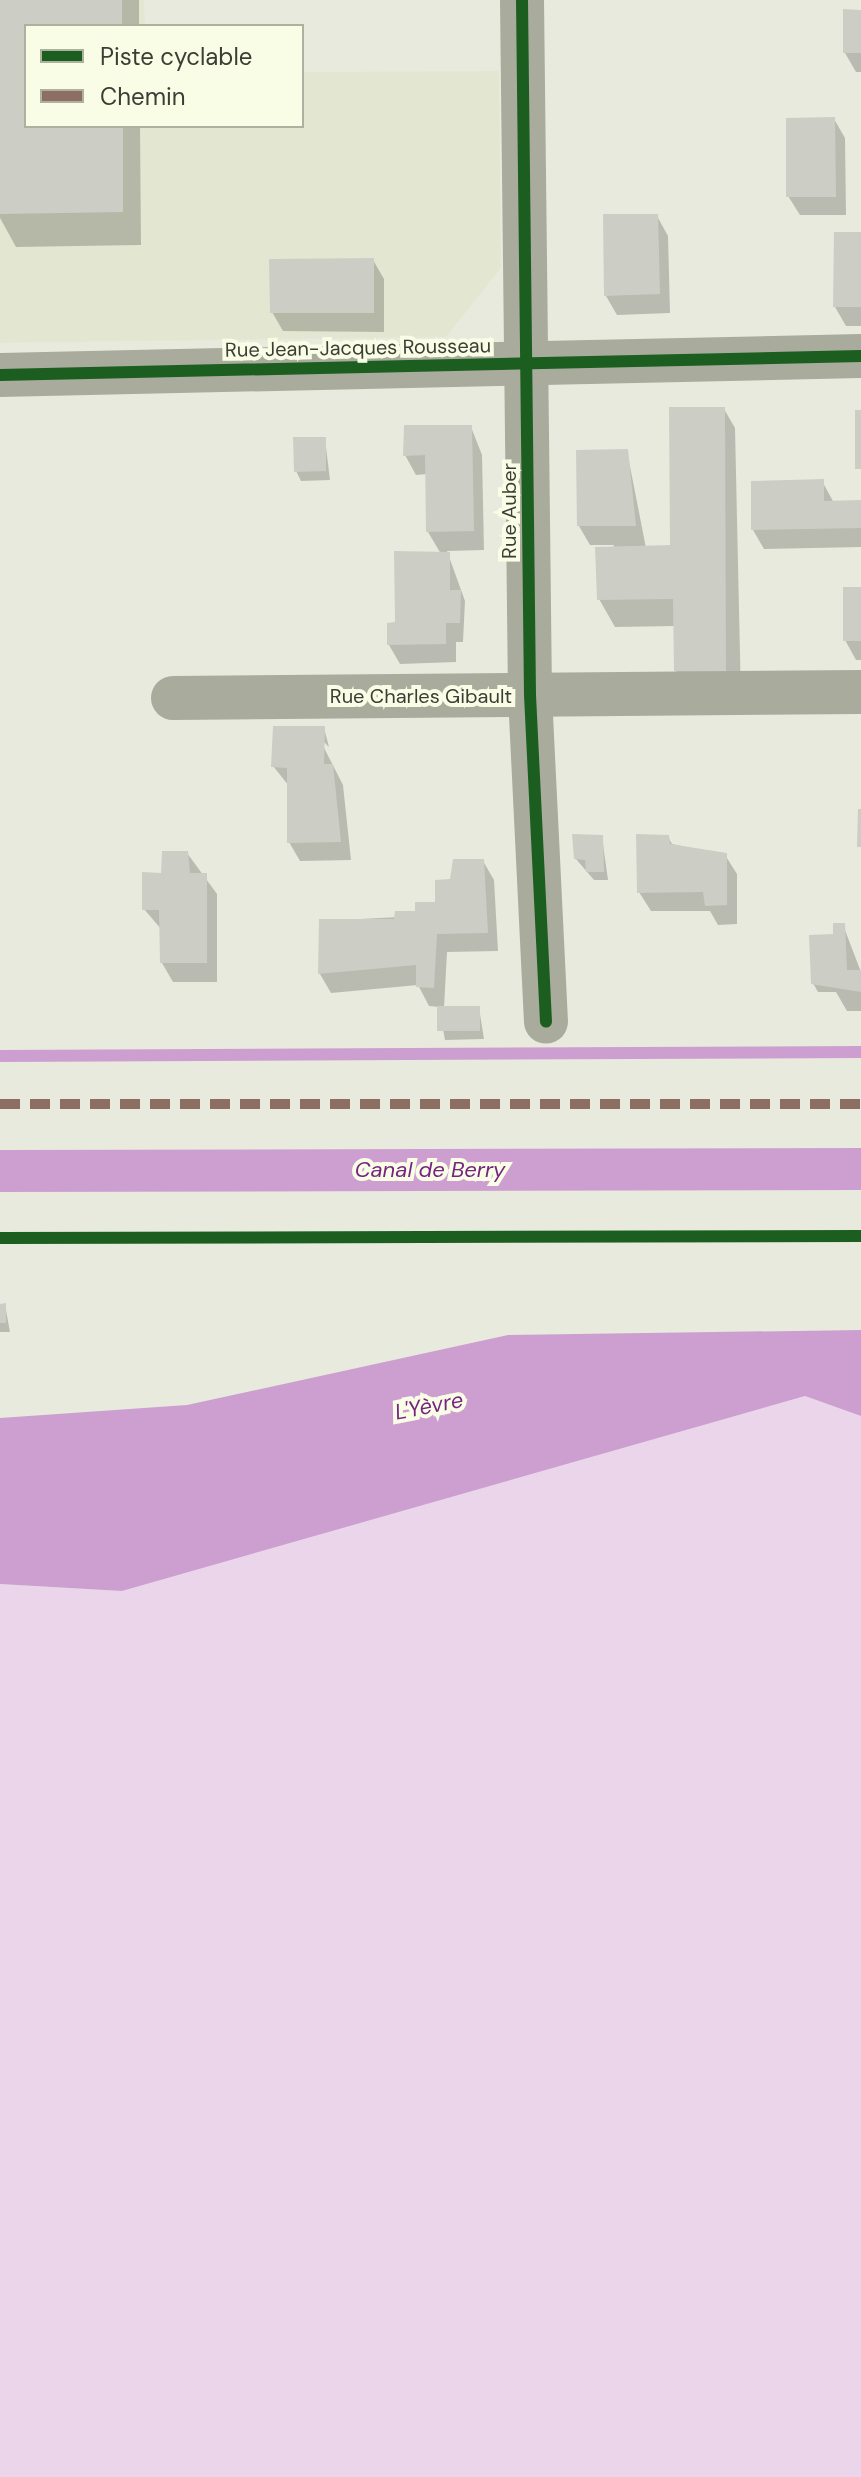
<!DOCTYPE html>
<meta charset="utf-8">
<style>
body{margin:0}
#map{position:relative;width:861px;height:2477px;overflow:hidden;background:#e8eade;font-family:"DM Sans",sans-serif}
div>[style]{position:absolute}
.built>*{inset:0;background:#e3e7d1}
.green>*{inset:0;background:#ebd5ea}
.water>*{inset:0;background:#cd9fd1}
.shadow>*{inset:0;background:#0003}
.stream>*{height:12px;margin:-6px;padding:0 6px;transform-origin:6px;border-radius:6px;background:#cd9fd1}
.canal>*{height:42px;margin:-21px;padding:0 21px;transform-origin:21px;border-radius:21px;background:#cd9fd1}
.building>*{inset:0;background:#cccec5}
.minor>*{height:44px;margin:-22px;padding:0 22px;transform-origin:22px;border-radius:22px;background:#a9ab9d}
.quiet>*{height:10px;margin-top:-5px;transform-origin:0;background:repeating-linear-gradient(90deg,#8d6e63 0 20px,transparent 0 30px)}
.cycleway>*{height:12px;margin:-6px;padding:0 6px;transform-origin:6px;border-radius:6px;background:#1b5e20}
span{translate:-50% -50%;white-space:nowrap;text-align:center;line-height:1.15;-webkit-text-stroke:8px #f9fde6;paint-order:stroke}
.street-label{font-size:20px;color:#3c3e35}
.water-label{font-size:22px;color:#752581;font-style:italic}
.legend{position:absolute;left:24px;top:24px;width:280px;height:104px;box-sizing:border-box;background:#f9fde6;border:2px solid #adb19f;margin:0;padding:10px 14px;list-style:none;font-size:24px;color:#3c3e35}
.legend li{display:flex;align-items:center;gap:16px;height:40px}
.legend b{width:40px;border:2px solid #adb19f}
</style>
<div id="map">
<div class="built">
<div style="clip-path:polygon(0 0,144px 0,145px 26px,26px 26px,26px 126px,302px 126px,302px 72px,499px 71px,501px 268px,446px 337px,0 343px)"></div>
</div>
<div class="green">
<div style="clip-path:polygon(805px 1396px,861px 1416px,861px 2477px,0 2477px,0 1584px,122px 1591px)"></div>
</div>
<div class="water">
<div style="clip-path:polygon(861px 1330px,861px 1416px,805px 1396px,122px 1591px,0 1584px,0 1418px,187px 1405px,508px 1335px)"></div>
</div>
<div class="shadow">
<div style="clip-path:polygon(0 0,139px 0,139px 26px,26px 26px,26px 126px,140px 126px,141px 245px,16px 247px,0 218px)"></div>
<div style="clip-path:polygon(861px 12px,861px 72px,856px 72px,845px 53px)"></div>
<div style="clip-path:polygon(834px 119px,845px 138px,846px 215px,800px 215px,788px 196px)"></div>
<div style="clip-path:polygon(657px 216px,668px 236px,670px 313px,617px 315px,606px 296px)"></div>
<div style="clip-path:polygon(861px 234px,861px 326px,846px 326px,835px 307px)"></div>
<div style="clip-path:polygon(373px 260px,384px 279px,384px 332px,283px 331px,272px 312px)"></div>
<div style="clip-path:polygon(724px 409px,735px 428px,741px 699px,692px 698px,676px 671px,675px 626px,615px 627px,599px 599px,614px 545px,590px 545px,579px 526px,627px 451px,646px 548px,672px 547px)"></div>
<div style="clip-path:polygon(471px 427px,482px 455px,484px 550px,447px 551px,465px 601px,463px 642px,456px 642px,456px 662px,400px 664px,389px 645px,397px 623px,441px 554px,428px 532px,427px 474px,416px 475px,405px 455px)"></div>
<div style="clip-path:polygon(325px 439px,330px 480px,301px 481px,296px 471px)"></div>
<div style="clip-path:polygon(822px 481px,834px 503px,861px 502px,861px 547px,764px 549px,753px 530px)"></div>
<div style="clip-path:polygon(861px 589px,861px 660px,856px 660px,845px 640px)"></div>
<div style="clip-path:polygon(324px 728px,329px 747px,318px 736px,343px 785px,351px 860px,300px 861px,289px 842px,289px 786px,273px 766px)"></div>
<div style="clip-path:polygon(602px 837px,608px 880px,594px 880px,576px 859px)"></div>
<div style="clip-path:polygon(668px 837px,672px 844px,725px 855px,737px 874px,737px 924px,718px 925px,710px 911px,651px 911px,639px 892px)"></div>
<div style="clip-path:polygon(187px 853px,217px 894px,217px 982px,173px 982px,162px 963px,161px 929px,144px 909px)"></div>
<div style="clip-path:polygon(483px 861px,494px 880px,498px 951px,447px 952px,444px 1008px,479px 1008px,484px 1039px,445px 1040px,439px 1007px,429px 1006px,418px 985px,331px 993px,320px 974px,321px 921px,419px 916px)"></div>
<div style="clip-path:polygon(843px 925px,861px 972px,861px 1011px,847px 1011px,836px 992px,818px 992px,813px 983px)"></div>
<div style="clip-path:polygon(5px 1305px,10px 1332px,0 1332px,0 1306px)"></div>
</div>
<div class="stream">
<div style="left:0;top:1056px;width:861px;rotate:-0.27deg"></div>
</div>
<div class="canal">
<div style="left:0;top:1171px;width:861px;rotate:-0.13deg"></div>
</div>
<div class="building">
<div style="clip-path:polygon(0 0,122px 0,122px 26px,26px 26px,26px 126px,123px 126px,123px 212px,0 214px)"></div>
<div style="clip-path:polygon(843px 9px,861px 10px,861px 53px,843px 53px)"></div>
<div style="clip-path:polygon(835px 117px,836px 197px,786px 197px,786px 118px)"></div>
<div style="clip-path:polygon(603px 214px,658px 214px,660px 294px,604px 296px)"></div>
<div style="clip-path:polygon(834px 232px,861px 232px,861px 307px,833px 307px)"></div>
<div style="clip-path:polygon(374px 258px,374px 313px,270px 313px,269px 259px)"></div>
<div style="clip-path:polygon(669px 407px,725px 407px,726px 672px,674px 671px,673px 599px,597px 600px,595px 547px,670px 545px)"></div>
<div style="clip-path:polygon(855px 410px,861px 410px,861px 469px,855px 469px)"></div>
<div style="clip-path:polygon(404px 425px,472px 425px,474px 531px,426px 532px,425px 455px,403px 456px)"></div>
<div style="clip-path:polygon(293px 437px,326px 437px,326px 471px,294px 472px)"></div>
<div style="clip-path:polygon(628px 449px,636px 526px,577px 526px,576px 450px)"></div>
<div style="clip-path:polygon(824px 479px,824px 501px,861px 500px,861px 528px,751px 530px,751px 481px)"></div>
<div style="clip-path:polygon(394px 551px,450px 552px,450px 590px,461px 590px,460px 623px,446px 623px,446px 644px,387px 645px,387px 623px,395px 622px)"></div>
<div style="clip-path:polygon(843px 587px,861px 587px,861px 641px,843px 641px)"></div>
<div style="clip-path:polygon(273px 726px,325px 726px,324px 764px,333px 764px,341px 842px,287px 843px,287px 768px,271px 767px)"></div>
<div style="clip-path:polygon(858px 809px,861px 809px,861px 847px,857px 847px)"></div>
<div style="clip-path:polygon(572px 834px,603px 835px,604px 872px,586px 872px,585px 860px,574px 859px)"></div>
<div style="clip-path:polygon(636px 834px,669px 835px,670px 844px,727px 853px,727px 905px,705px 906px,703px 892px,637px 893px)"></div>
<div style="clip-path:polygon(162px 851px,188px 851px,190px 873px,207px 873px,207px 963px,160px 963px,159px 910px,142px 910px,142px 872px,161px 873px)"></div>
<div style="clip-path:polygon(453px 859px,484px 859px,488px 933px,437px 934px,434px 988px,416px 987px,416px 965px,318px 974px,319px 919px,394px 919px,395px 911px,415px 911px,415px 902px,435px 902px,435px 880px,450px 879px)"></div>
<div style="clip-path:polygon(833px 923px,845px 923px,847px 970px,861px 970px,861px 992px,811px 984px,809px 935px,833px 934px)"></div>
<div style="clip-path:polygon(437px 1006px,480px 1006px,480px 1031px,437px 1031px)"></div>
<div style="clip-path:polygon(6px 1303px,6px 1323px,0 1323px,0 1304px)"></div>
</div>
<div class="minor">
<div style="left:522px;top:0;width:695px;rotate:89.34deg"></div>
<div style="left:530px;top:695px;width:327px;rotate:87.2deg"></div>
<div style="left:0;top:375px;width:861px;rotate:-1.26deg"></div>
<div style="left:173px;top:698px;width:688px;rotate:-0.5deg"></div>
</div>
<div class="quiet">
<div style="left:0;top:1104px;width:861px"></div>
</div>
<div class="cycleway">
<div style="left:522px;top:0;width:695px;rotate:89.34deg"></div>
<div style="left:530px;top:695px;width:327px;rotate:87.2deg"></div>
<div style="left:0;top:375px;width:861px;rotate:-1.26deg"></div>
<div style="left:0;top:1238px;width:861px;rotate:-0.13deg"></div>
</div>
<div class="street-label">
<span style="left:358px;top:348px;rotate:-1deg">Rue Jean-Jacques Rousseau</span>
<span style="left:509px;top:511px;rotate:-90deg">Rue Auber</span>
<span style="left:421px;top:696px">Rue Charles Gibault</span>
</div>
<div class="water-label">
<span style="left:430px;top:1170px">Canal de Berry</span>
<span style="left:429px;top:1406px;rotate:-11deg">L'Yèvre</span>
</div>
<ul class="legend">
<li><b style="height:10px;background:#1b5e20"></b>Piste cyclable</li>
<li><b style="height:10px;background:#8d6e63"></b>Chemin</li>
</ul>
</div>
